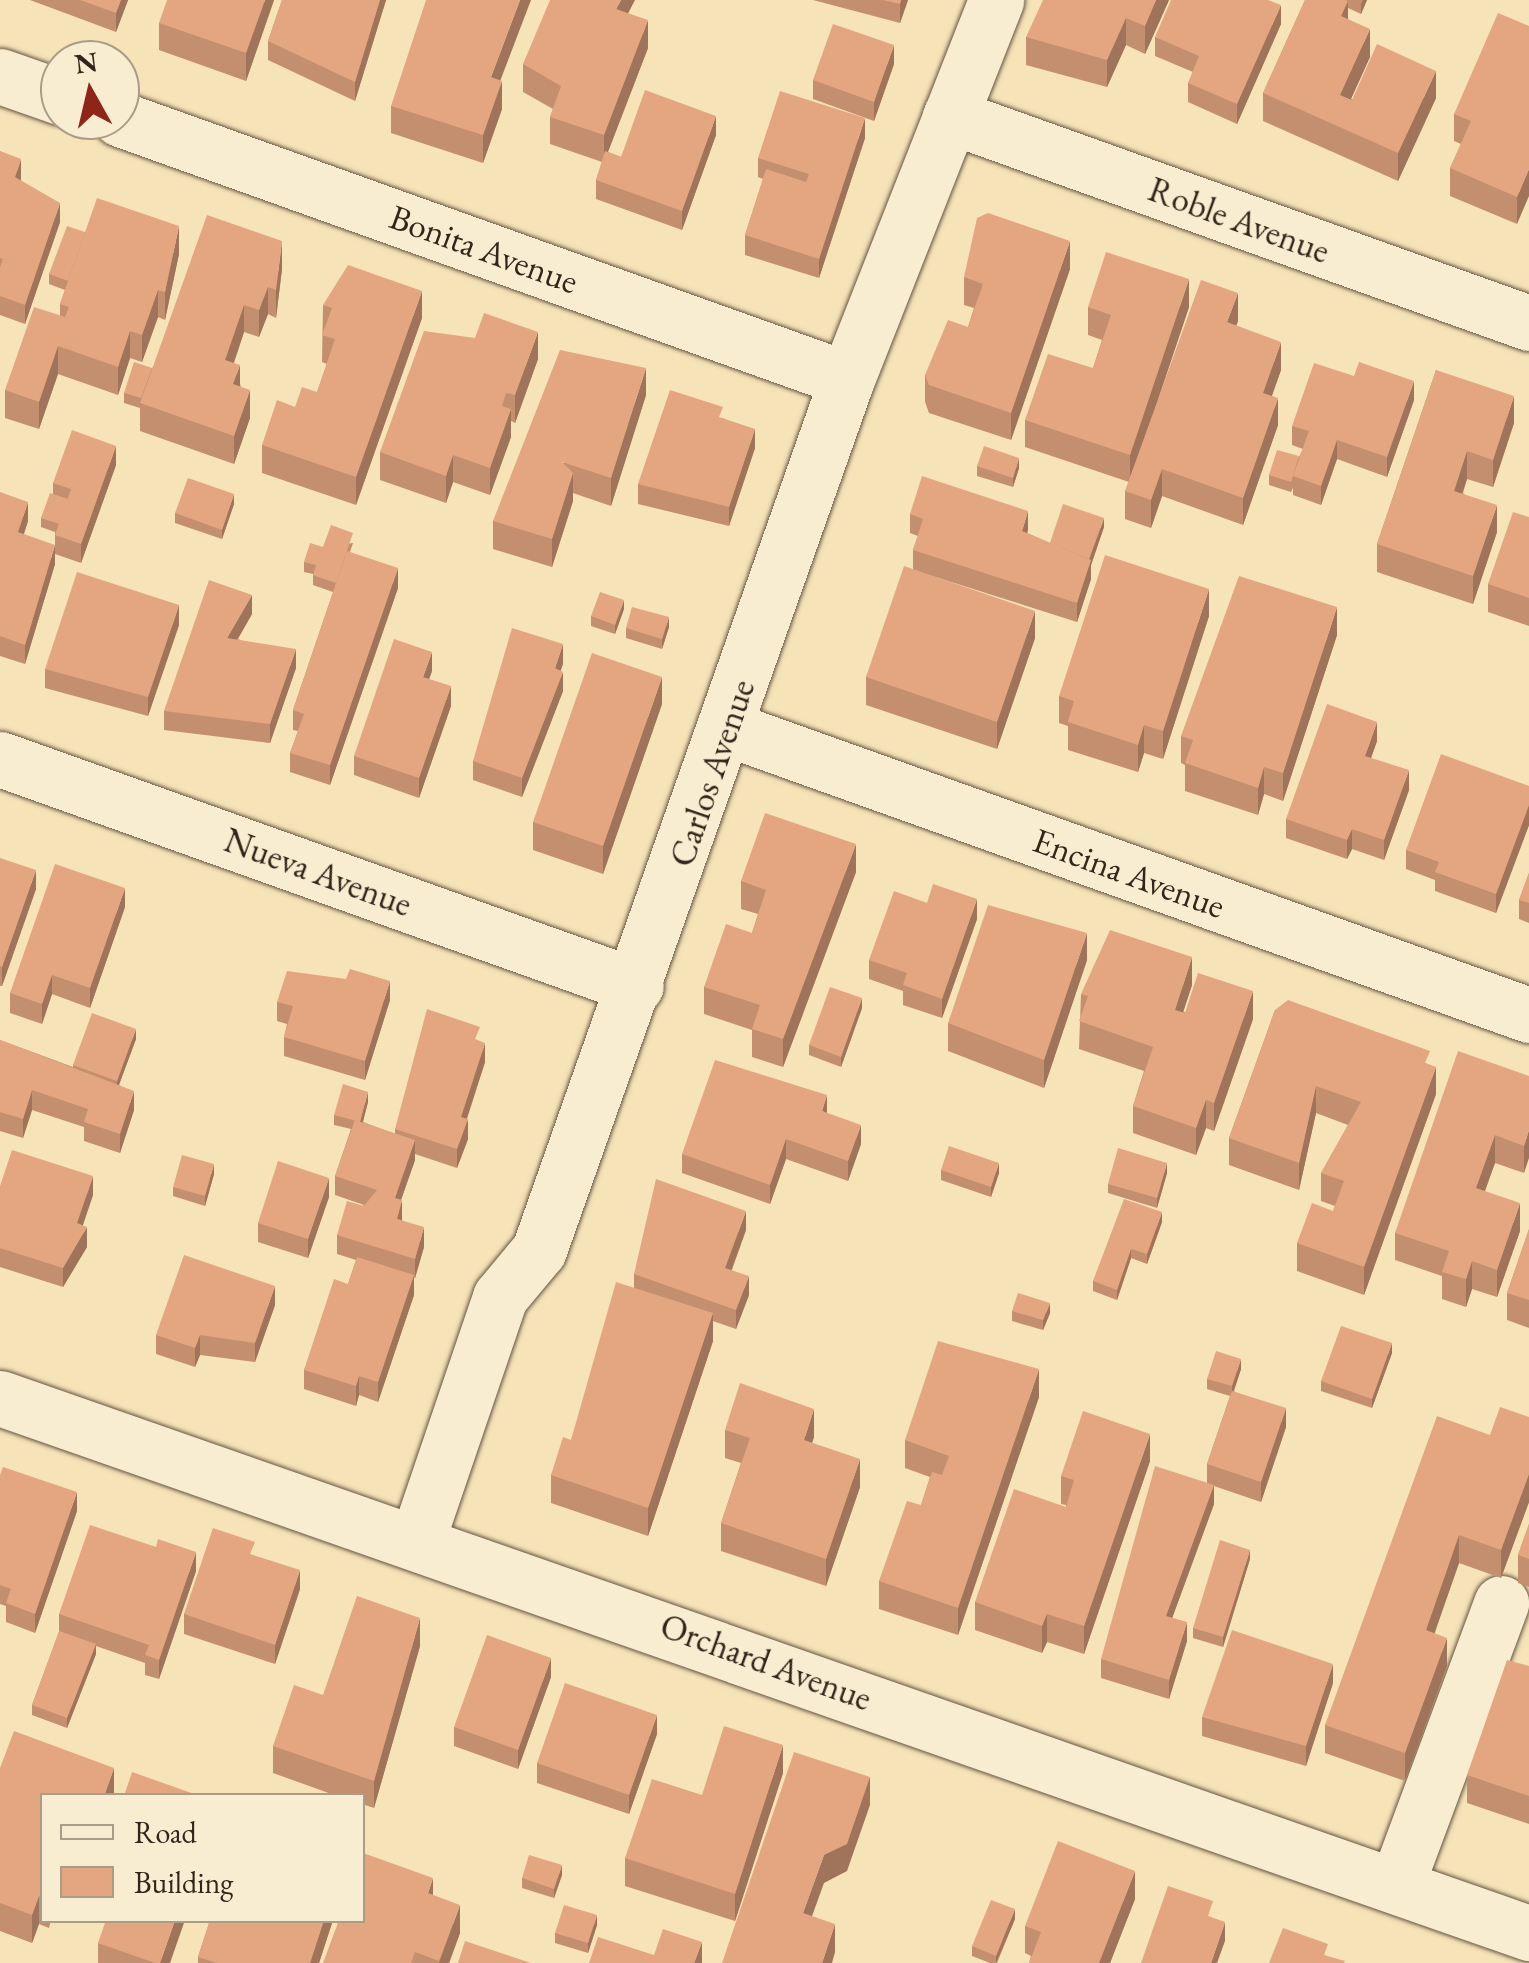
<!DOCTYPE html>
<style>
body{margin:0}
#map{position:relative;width:1529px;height:1963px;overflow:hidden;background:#f6e3b8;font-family:"EB Garamond",serif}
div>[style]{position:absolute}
.roads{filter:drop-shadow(0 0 2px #645442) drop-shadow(0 0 2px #645442)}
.minor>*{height:55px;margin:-27.5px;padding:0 27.5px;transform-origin:27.5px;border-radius:27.5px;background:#f9edd1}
.wall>*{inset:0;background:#c48f6e}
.shaded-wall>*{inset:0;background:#a0745a}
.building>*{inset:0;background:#e4a680}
span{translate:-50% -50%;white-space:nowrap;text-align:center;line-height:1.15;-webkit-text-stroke:8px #f9edd1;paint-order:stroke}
.street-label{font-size:35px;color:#34251b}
.legend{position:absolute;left:40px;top:1793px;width:325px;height:130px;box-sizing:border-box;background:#f9edd1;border:2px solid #aa9d88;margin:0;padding:12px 18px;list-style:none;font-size:30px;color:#34251b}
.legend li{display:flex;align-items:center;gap:20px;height:50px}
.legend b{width:50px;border:2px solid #aa9d88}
.north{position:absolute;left:40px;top:40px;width:100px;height:100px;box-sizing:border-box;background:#f9edd1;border:2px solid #aa9d88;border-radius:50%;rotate:352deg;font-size:28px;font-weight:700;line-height:40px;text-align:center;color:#34251b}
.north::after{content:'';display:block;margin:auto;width:35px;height:45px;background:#8f2418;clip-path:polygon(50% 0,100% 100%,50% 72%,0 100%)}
</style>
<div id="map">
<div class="roads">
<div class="minor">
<div style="left:0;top:76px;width:64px;rotate:19.3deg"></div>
<div style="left:950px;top:116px;width:615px;rotate:19.67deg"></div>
<div style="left:120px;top:119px;width:772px;rotate:19.68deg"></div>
<div style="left:729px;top:729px;width:850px;rotate:19.67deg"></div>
<div style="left:0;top:759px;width:675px;rotate:19.64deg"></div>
<div style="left:0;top:1398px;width:1620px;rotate:19.29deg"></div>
<div style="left:418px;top:1538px;width:255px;rotate:-71.2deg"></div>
<div style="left:500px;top:1297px;width:61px;rotate:-50.3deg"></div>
<div style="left:539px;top:1250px;width:924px;rotate:-70.53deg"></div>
<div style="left:847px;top:379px;width:407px;rotate:-68.5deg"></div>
<div style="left:1396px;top:1886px;width:302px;rotate:-69.6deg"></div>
</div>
</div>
<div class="wall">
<div style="clip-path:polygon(30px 0,128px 0,116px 32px)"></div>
<div style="clip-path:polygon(274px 0,246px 81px,159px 50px,159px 23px)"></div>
<div style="clip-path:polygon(282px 0,386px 0,355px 101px,268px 60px,268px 41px)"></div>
<div style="clip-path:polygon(813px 0,908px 0,900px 23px)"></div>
<div style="clip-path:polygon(1169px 0,1145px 54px,1126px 45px,1107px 87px,1026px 65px,1026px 37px)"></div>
<div style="clip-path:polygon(1305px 0,1367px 0,1361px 14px,1348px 8px,1348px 19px,1370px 57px,1351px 99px,1436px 98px,1398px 181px,1263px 121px,1263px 93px)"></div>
<div style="clip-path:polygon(628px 13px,648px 48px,608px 152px,621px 157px,716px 135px,682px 230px,596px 199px,596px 180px,602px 162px,550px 144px,550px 117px,553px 109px,523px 92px,523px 64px)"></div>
<div style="clip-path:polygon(1281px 24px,1237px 124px,1188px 102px,1188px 83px,1193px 72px,1155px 56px,1155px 37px)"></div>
<div style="clip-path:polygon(1529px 26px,1517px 224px,1450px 196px,1450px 168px,1461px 144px,1454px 141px,1454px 114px)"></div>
<div style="clip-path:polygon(894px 64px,874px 121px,813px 99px,813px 80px)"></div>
<div style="clip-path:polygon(500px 80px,502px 109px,483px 163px,391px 133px,391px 106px)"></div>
<div style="clip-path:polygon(865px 138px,819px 278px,745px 255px,745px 235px,763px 179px,758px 177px,758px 158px)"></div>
<div style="clip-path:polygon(0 151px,21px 178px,21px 180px,60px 222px,25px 324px,0 315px)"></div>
<div style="clip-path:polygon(85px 232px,179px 254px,165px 320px,158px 317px,142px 362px,130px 358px,118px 395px,58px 374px,39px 429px,5px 418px,5px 390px,60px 316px,60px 304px,65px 290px,49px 284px,49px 274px)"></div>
<div style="clip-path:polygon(282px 269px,276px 318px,268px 314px,259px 337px,244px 332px,234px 363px,250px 418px,234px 464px,140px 431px,140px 408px,124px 403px,124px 393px,152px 368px)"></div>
<div style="clip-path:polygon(1070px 269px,1011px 440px,929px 413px,925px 402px,925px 375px,968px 327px,974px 308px,964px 305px,964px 277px)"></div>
<div style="clip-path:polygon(323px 305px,422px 318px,356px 505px,262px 473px,262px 445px,295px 407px,317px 392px,327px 364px,322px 362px)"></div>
<div style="clip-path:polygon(1088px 307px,1189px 307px,1158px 400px,1238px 321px,1236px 325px,1281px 370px,1272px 396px,1278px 425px,1243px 525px,1162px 496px,1151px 528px,1125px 519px,1125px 491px,1129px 482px,1025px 447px,1025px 420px,1093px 368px,1102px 340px,1088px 335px)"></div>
<div style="clip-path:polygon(538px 359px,515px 423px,511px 421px,511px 437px,490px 495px,453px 482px,446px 503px,380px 480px,380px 452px)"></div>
<div style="clip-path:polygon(1436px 370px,1514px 423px,1493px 487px,1467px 479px,1463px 493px,1497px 532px,1473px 604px,1377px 572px,1377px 544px)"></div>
<div style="clip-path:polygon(646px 395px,611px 506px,573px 493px,573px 501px,552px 567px,493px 549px,493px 521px)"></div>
<div style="clip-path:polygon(1414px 400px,1387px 477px,1337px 459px,1321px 505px,1293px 495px,1293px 488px,1291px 492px,1269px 485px,1269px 475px,1299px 457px,1303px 449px,1292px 445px,1292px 426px)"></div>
<div style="clip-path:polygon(723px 418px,755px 448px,729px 526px,638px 504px,638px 484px)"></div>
<div style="clip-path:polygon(116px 465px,81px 563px,55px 554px,55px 532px,41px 527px,41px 518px,53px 494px,53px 483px)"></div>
<div style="clip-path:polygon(977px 466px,1019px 468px,1013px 487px,977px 476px)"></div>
<div style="clip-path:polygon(0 492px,28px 521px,24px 534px,55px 564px,25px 664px,0 656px)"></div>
<div style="clip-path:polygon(234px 504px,222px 539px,175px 523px,175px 513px)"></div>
<div style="clip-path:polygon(910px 514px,1028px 530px,1027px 533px,1050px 543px,1104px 527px,1091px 565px,1091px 579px,1077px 622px,926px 574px,1035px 638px,997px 749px,866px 705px,866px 677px,913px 569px,913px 550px,918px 536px,910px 533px)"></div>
<div style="clip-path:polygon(1529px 517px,1529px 626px,1488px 612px,1488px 584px)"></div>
<div style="clip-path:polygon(353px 543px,350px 552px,398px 588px,330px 785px,290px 772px,290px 753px,298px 731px,293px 730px,293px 710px,333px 592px,313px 585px,313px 574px,304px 572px,304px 562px,323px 547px)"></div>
<div style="clip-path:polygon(624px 609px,615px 634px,591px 626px,591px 616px)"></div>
<div style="clip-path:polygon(252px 614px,238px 639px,296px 668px,270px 743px,164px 730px,164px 711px)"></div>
<div style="clip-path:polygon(1209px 616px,1163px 759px,1144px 753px,1138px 772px,1068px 750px,1068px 726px,1059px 723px,1059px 696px)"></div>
<div style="clip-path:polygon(179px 625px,148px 716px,45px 688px,45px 669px)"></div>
<div style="clip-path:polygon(669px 627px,662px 649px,626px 638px,626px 628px)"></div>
<div style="clip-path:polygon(1337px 635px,1283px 801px,1264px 794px,1258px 815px,1185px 791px,1185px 765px,1181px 763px,1181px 736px)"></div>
<div style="clip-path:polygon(563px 664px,560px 671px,563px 691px,522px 797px,473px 780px,473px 761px)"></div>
<div style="clip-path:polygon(432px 671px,429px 679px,451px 706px,419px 798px,354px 775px,354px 756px)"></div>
<div style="clip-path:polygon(662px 704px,603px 874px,533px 850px,533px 822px)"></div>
<div style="clip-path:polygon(1377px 741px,1371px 758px,1409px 790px,1384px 860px,1352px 849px,1347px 859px,1286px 838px,1286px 819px)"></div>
<div style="clip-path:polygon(1529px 786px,1529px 825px,1496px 913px,1435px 891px,1435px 880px,1406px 869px,1406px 850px)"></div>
<div style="clip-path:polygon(0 858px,36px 889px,2px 986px,0 986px)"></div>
<div style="clip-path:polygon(856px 872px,783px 1067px,752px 1057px,752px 1030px,704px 1014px,704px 987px,752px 933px,758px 914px,741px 909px,741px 881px)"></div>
<div style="clip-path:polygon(1529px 873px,1529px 923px,1519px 919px,1519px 900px)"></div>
<div style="clip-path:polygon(927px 903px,977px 919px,942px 1018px,903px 1005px,903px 991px,869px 979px,869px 960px)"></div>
<div style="clip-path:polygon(125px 907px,90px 1008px,52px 994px,42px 1024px,10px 1013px,10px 993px)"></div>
<div style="clip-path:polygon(1087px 960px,1044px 1088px,948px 1051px,948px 1023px)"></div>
<div style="clip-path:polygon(1192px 985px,1183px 1012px,1253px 1019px,1214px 1131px,1206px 1128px,1196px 1155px,1133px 1133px,1133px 1106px,1144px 1071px,1079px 1049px,1081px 994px)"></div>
<div style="clip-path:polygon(390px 1000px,365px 1080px,284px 1056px,284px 1037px,287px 1024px,277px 1021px,277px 1002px)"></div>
<div style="clip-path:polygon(862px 1008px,841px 1067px,809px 1055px,809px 1045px)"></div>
<div style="clip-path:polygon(1275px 1010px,1430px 1065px,1436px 1094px,1364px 1295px,1297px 1271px,1297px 1243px,1333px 1211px,1335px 1206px,1321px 1201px,1321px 1173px,1348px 1125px,1316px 1113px,1299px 1190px,1229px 1165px,1229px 1138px)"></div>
<div style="clip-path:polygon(136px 1039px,119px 1085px,134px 1110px,120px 1153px,84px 1141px,84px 1127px,32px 1110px,23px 1138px,0 1131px,0 1040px,73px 1067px,73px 1065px)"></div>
<div style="clip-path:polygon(480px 1041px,485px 1062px,467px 1119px,468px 1139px,457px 1168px,415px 1154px,415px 1160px,401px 1200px,402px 1220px,424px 1247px,415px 1278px,414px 1278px,414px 1295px,378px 1402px,359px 1395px,356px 1406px,304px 1389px,304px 1370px,348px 1284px,356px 1260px,337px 1254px,337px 1235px,364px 1205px,335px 1195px,335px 1176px,351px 1129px,334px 1125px,334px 1115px,368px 1102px,363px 1122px,395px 1134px,395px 1129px)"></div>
<div style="clip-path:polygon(1529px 1076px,1524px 1173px,1495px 1163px,1485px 1191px,1520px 1231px,1497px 1297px,1472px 1289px,1466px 1307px,1442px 1299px,1442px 1276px,1395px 1260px,1395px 1233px)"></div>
<div style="clip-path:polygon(827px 1113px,861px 1144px,848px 1181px,786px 1159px,770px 1204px,682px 1173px,682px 1154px)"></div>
<div style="clip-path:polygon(941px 1170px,999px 1173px,991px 1197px,941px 1180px)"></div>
<div style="clip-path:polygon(1167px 1173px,1157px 1208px,1108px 1193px,1108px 1184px)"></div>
<div style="clip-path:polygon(214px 1174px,205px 1206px,173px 1196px,173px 1187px)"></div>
<div style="clip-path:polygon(0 1186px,93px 1195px,82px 1226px,87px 1247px,63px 1287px,0 1267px)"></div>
<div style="clip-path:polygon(329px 1197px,308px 1258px,258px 1242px,258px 1223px)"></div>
<div style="clip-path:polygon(1162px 1222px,1147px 1264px,1131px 1258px,1117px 1300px,1093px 1291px,1093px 1281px)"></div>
<div style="clip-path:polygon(1529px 1229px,1529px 1328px,1507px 1320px,1507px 1293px)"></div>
<div style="clip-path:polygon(746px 1230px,732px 1270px,749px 1295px,736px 1329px,713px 1321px,713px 1341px,648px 1536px,551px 1503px,551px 1475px,571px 1440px,634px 1288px,634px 1274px)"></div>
<div style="clip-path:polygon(275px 1305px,255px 1362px,200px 1355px,195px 1367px,156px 1354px,156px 1335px)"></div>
<div style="clip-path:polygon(1012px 1311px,1050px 1313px,1043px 1330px,1012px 1321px)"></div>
<div style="clip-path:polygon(1392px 1353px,1372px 1408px,1321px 1391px,1321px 1381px)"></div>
<div style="clip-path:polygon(1241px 1369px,1234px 1391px,1286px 1427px,1261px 1502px,1214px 1486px,1214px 1504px,1172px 1618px,1187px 1641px,1169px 1699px,1101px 1678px,1101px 1659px,1207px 1483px,1207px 1464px,1230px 1396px,1207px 1389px,1207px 1379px)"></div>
<div style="clip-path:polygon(1039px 1397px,958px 1635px,879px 1609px,879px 1581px,921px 1505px,930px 1477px,905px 1468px,905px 1440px)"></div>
<div style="clip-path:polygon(1529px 1417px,1529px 1502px,1501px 1578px,1459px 1563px,1434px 1633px,1447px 1666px,1405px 1781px,1325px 1753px,1325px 1725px,1490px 1435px)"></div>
<div style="clip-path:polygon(725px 1430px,814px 1437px,812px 1443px,860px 1487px,826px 1586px,721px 1551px,721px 1523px,741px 1463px,725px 1458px)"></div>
<div style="clip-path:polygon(1150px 1461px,1084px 1654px,1047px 1642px,1042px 1653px,975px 1630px,975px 1602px,1066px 1507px,1066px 1505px,1061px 1504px,1061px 1476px)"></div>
<div style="clip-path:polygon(0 1475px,77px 1511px,35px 1633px,6px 1622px,6px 1606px,0 1604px)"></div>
<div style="clip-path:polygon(1529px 1524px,1529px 1587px,1518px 1583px,1518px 1555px)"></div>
<div style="clip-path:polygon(255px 1556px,300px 1589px,275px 1664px,184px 1634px,184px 1614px)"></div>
<div style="clip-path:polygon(1250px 1559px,1223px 1647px,1193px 1638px,1193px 1628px)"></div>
<div style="clip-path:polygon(196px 1571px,159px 1679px,145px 1675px,145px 1663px,96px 1646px,96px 1654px,67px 1728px,32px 1715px,32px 1705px,59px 1632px,59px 1614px)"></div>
<div style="clip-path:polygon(420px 1646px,374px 1808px,362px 1804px,362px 1796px,337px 1796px,273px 1773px,273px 1746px,323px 1695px)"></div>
<div style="clip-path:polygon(1529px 1666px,1529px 1824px,1467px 1803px,1467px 1775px)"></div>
<div style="clip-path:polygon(551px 1677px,518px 1769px,454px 1746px,454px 1727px)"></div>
<div style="clip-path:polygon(1333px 1683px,1306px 1766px,1202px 1736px,1202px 1717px)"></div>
<div style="clip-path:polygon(657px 1734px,629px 1814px,537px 1783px,537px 1763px)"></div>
<div style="clip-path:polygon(0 1768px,114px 1796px,42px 1796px,42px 1920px,51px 1920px,49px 1928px,39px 1924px,32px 1943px,0 1931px)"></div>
<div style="clip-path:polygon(783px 1773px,735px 1921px,625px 1886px,625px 1858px)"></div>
<div style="clip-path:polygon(562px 1875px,554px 1898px,522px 1888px,522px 1878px)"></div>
<div style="clip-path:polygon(433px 1895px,460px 1933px,449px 1963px,323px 1963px)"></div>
<div style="clip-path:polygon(1135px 1899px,1110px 1963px,1029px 1963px,1031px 1956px,1025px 1953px,1025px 1926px)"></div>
<div style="clip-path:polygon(1015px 1919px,997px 1963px,990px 1963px,972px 1956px,972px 1946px)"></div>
<div style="clip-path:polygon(210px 1920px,333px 1920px,319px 1963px,198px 1963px,198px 1957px)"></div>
<div style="clip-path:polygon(597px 1925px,588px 1953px,555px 1943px,555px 1933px)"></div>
<div style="clip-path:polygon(98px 1943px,170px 1963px,98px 1963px)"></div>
</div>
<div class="shaded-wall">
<div style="clip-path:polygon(121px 0,128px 0,116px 32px,116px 13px)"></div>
<div style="clip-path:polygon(265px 0,274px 0,246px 81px,246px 53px)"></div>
<div style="clip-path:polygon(380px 0,386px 0,355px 101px,355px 82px)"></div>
<div style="clip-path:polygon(520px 0,531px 0,491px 105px,491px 77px)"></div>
<div style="clip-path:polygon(621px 0,635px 0,616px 37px,616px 9px)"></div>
<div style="clip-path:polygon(901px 0,908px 0,900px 23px,900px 4px)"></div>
<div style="clip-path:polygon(1156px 0,1169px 0,1145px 54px,1145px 26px)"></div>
<div style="clip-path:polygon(1363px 0,1367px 0,1361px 14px,1361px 4px)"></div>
<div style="clip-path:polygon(1348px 1px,1348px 29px,1341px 16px)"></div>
<div style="clip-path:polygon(1281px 5px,1281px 24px,1237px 124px,1237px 104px)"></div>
<div style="clip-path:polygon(1126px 18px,1126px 45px,1107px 87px,1107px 60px)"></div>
<div style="clip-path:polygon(648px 20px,648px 48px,604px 162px,604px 135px)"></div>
<div style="clip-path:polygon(1370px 29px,1370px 57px,1340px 123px,1340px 95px)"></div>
<div style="clip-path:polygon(894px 45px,894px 64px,874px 121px,874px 102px)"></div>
<div style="clip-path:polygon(1436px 71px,1436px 98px,1398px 181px,1398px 153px)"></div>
<div style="clip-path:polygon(502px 81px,502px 109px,483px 163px,483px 135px)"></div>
<div style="clip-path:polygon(716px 116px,716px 135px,682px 230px,682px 211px)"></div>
<div style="clip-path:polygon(865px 118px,865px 138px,819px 278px,819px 259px)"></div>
<div style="clip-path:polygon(21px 159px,21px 178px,15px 196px,15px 177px)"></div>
<div style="clip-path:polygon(1529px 169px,1529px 196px,1517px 224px,1517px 197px)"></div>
<div style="clip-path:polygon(60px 203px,60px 222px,25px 324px,25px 305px)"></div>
<div style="clip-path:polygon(179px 226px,179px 254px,165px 320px,165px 292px)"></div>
<div style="clip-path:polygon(282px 241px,282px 269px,276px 318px,276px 290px)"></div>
<div style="clip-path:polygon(1070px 241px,1070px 269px,1011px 440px,1011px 413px)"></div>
<div style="clip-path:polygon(1189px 279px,1189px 307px,1130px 483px,1130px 455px)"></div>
<div style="clip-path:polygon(268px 287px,268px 314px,259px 337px,259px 310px)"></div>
<div style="clip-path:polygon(158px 290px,158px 317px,142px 362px,142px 335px)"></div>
<div style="clip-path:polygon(422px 291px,422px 318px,356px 505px,356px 477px)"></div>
<div style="clip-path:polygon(1238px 293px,1238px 321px,1227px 350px,1227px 322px)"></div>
<div style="clip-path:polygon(244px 305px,244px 332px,225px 388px,225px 360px)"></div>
<div style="clip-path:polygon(130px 331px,130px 358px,118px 395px,118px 367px)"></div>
<div style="clip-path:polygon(538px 332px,538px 359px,515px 423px,515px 395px)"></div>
<div style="clip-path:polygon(1281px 342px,1281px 370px,1263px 420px,1263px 393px)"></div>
<div style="clip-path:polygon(58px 346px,58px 374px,39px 429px,39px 402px)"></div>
<div style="clip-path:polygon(240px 365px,240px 393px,233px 384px)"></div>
<div style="clip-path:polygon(646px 368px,646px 395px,611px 506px,611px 478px)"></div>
<div style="clip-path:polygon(1414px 381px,1414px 400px,1387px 477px,1387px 457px)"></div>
<div style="clip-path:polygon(250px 390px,250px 418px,234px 464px,234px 436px)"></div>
<div style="clip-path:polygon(1514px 396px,1514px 423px,1493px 487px,1493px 460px)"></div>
<div style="clip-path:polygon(1278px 398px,1278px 425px,1243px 525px,1243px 498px)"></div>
<div style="clip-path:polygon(511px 409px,511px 437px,490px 495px,490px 468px)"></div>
<div style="clip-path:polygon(755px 429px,755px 448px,729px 526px,729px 507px)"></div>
<div style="clip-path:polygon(1337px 440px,1337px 459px,1321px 505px,1321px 486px)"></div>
<div style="clip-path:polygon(116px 446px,116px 465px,81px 563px,81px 544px)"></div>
<div style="clip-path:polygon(1467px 451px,1467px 479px,1454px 518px,1454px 491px)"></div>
<div style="clip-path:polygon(453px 455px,453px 482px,446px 503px,446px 476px)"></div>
<div style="clip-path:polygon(1019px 458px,1019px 468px,1013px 487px,1013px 478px)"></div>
<div style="clip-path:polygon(1162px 469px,1162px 496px,1151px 528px,1151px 500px)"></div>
<div style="clip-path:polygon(573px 473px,573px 501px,552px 567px,552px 539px)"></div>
<div style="clip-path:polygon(234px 494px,234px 504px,222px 539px,222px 530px)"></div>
<div style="clip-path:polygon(28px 502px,28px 521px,18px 551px,18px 532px)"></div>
<div style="clip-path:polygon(1497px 505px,1497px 532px,1473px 604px,1473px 576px)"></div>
<div style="clip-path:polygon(1028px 511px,1028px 530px,1022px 550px,1022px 531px)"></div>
<div style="clip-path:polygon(1104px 518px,1104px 527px,1091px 565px,1091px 579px,1077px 622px,1077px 603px,1088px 563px)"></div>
<div style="clip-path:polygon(55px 545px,55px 564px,25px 664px,25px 645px)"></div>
<div style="clip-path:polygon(398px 568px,398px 588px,330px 785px,330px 765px)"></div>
<div style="clip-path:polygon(1209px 589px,1209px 616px,1163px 759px,1163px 731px)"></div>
<div style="clip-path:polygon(252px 595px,252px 614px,227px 657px,227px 638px)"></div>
<div style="clip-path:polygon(624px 600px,624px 609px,615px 634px,615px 625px)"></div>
<div style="clip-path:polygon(179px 605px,179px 625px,148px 716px,148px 697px)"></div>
<div style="clip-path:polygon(1337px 607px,1337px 635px,1283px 801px,1283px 773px)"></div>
<div style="clip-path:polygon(1035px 611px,1035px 638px,997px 749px,997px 722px)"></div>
<div style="clip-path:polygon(669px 617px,669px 627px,662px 649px,662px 639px)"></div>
<div style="clip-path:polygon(563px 644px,563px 664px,555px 687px,555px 668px)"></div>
<div style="clip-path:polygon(296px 649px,296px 668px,270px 743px,270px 724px)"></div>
<div style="clip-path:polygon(432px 652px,432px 671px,423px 696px,423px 677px)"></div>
<div style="clip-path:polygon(563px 672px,563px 691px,522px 797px,522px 778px)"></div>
<div style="clip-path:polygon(662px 677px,662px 704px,603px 874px,603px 846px)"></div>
<div style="clip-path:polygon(451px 686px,451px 706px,419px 798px,419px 778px)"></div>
<div style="clip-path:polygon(1377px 722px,1377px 741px,1365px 775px,1365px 756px)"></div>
<div style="clip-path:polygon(1144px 725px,1144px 753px,1138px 772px,1138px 745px)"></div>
<div style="clip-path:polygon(1264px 767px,1264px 794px,1258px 815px,1258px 788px)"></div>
<div style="clip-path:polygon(1409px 770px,1409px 790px,1384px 860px,1384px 840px)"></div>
<div style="clip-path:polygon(1529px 805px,1529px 825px,1496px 913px,1496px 894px)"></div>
<div style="clip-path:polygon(1352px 829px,1352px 849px,1347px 859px,1347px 840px)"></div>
<div style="clip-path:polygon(856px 844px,856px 872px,783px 1067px,783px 1039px)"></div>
<div style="clip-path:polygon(36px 870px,36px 889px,2px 986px,2px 967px)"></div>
<div style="clip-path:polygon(125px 888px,125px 907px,90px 1008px,90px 988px)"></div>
<div style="clip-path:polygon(977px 899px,977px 919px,942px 1018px,942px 999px)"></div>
<div style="clip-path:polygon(1087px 933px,1087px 960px,1044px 1088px,1044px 1060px)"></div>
<div style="clip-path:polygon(1192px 957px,1192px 985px,1175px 1037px,1175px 1010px)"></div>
<div style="clip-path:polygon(52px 975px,52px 994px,42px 1024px,42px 1004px)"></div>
<div style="clip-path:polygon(390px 981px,390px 1000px,365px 1080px,365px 1061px)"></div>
<div style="clip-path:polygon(1253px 991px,1253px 1019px,1214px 1131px,1214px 1103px)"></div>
<div style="clip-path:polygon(862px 998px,862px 1008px,841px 1067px,841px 1057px)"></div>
<div style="clip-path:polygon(136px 1029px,136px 1039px,117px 1090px,117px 1081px)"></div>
<div style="clip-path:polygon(485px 1043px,485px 1062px,461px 1136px,461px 1117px)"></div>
<div style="clip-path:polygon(1436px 1067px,1436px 1094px,1364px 1295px,1364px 1267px)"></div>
<div style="clip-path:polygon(1316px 1086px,1316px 1113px,1299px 1190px,1299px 1163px)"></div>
<div style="clip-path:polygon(32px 1090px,32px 1110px,23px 1138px,23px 1119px)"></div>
<div style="clip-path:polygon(134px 1091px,134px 1110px,120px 1153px,120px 1134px)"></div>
<div style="clip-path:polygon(368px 1092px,368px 1102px,360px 1132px,360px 1122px)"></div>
<div style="clip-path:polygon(827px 1095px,827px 1114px,822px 1111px)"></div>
<div style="clip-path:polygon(1206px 1100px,1206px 1128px,1196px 1155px,1196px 1128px)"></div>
<div style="clip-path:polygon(468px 1119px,468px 1139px,457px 1168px,457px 1149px)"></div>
<div style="clip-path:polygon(861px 1125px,861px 1144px,848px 1181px,848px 1161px)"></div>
<div style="clip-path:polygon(1529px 1130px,1529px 1158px,1524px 1173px,1524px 1146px)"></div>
<div style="clip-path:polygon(1495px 1135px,1495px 1163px,1476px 1215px,1476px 1188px)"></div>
<div style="clip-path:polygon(786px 1139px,786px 1159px,770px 1204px,770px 1185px)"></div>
<div style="clip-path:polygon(415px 1140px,415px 1160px,395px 1217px,395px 1198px)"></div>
<div style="clip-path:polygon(999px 1163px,999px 1173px,991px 1197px,991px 1187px)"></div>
<div style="clip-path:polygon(1167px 1163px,1167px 1173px,1157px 1208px,1157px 1198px)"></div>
<div style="clip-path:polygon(214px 1164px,214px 1174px,205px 1206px,205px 1196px)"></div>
<div style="clip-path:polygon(93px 1176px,93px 1195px,77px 1243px,77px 1223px)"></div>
<div style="clip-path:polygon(329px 1178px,329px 1197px,308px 1258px,308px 1239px)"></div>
<div style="clip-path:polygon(402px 1200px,402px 1220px,397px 1219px)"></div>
<div style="clip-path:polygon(1520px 1203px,1520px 1231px,1497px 1297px,1497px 1270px)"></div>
<div style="clip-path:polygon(746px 1211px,746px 1230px,725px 1287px,725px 1268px)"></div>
<div style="clip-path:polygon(1162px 1212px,1162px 1222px,1147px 1264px,1147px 1254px)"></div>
<div style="clip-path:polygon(87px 1227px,87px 1247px,63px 1287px,63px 1268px)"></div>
<div style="clip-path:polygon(424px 1227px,424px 1247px,415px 1278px,415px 1259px)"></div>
<div style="clip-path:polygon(1131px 1249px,1131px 1258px,1117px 1300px,1117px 1290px)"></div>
<div style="clip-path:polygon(1472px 1261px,1472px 1289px,1466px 1307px,1466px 1279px)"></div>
<div style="clip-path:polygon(414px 1275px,414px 1295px,378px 1402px,378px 1382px)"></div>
<div style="clip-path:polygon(749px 1276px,749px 1295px,736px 1329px,736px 1310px)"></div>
<div style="clip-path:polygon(275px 1286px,275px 1305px,255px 1362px,255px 1343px)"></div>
<div style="clip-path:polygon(1050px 1303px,1050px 1313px,1043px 1330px,1043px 1320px)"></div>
<div style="clip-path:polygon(713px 1313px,713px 1341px,648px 1536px,648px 1508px)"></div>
<div style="clip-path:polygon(200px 1335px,200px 1355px,195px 1367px,195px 1348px)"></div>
<div style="clip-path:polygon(1392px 1343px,1392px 1353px,1372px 1408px,1372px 1399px)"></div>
<div style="clip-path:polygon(1241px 1359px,1241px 1369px,1232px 1396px,1232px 1386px)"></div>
<div style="clip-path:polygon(1039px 1369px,1039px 1397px,958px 1635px,958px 1608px)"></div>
<div style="clip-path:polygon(359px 1376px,359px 1395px,356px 1406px,356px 1386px)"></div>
<div style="clip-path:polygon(1286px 1408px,1286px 1427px,1261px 1502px,1261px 1482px)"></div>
<div style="clip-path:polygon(814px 1409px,814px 1437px,804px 1467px,804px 1440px)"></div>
<div style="clip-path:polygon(1150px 1434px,1150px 1461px,1084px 1654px,1084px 1626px)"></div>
<div style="clip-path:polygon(860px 1459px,860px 1487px,826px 1586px,826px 1559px)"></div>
<div style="clip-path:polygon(1529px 1474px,1529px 1502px,1501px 1578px,1501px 1550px)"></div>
<div style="clip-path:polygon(1214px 1485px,1214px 1504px,1166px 1635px,1166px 1616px)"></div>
<div style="clip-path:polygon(77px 1492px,77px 1511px,35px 1633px,35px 1614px)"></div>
<div style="clip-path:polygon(1459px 1535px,1459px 1563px,1426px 1658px,1426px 1630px)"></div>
<div style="clip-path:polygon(1250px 1550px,1250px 1559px,1223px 1647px,1223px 1637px)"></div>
<div style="clip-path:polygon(196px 1552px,196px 1571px,159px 1679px,159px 1660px)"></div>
<div style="clip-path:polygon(300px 1570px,300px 1589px,275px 1664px,275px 1645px)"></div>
<div style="clip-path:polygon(1047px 1614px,1047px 1642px,1042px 1653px,1042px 1626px)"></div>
<div style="clip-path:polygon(420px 1618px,420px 1646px,374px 1808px,374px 1781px)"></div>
<div style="clip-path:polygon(1187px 1622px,1187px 1641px,1169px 1699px,1169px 1680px)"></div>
<div style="clip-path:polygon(1447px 1638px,1447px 1666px,1405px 1781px,1405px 1753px)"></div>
<div style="clip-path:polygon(96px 1644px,96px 1654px,67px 1728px,67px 1718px)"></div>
<div style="clip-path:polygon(551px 1658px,551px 1677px,518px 1769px,518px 1750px)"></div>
<div style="clip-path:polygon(1333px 1664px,1333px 1683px,1306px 1766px,1306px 1746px)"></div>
<div style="clip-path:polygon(657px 1715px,657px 1734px,629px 1814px,629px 1795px)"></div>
<div style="clip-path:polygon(783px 1745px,783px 1773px,735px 1921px,735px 1894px)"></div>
<div style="clip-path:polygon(114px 1768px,114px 1796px,104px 1796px)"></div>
<div style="clip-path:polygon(870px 1777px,870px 1805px,847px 1871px,824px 1883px,803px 1941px,803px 1913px,824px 1855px)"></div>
<div style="clip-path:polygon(562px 1865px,562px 1875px,554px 1898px,554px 1889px)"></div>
<div style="clip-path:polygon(1135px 1871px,1135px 1899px,1110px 1963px,1099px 1963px)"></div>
<div style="clip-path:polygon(433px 1878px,433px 1906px,428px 1893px)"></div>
<div style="clip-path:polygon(39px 1896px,39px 1924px,32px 1943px,32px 1915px)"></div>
<div style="clip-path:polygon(460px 1905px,460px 1933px,449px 1963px,439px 1963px)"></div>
<div style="clip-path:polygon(1015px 1909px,1015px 1919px,996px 1963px,996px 1956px)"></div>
<div style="clip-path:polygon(597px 1915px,597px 1925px,588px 1953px,588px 1943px)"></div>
<div style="clip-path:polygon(175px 1920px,185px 1920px,170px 1963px,160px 1963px)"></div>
<div style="clip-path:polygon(324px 1920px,333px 1920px,319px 1963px,310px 1963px)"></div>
<div style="clip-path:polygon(1225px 1922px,1225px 1941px,1217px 1963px,1211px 1963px)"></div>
<div style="clip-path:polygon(835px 1924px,835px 1952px,832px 1963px,822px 1963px)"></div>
<div style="clip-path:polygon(702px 1942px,702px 1963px,694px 1963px)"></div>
</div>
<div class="building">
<div style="clip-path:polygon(80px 0,121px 0,116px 13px)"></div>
<div style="clip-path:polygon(167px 0,265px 0,246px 53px,159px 23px)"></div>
<div style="clip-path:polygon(282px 0,380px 0,355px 82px,268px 41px)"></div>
<div style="clip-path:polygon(426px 0,520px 0,491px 77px,502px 81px,483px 135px,391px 106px)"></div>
<div style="clip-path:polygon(550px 0,621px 0,616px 9px,648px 20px,604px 135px,550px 117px,561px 86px,523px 64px)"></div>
<div style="clip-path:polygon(883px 0,901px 0,900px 4px)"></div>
<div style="clip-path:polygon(1043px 0,1156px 0,1145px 26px,1126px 18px,1107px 60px,1026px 37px)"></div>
<div style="clip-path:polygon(1171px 0,1268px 0,1281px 5px,1237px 104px,1188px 83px,1199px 56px,1155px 37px)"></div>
<div style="clip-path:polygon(1305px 0,1345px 0,1348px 1px,1341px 16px,1370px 29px,1340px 95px,1352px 100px,1377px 44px,1436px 71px,1398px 153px,1263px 93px)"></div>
<div style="clip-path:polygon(1498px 13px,1529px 26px,1529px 169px,1517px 197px,1450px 168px,1471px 121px,1454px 114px)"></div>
<div style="clip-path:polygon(833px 24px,894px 45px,874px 102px,813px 80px)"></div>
<div style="clip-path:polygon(645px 90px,716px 116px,682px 211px,596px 180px,605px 151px,621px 157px)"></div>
<div style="clip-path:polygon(780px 91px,865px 118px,819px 259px,745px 235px,766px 169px,806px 182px,809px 174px,758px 158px)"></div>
<div style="clip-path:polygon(0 151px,21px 159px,15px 177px,60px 203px,25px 305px,0 296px,0 267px,3px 259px,0 258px)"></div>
<div style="clip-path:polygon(97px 198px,179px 226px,165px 292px,158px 290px,142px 335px,130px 331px,118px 367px,58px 346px,39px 402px,5px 390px,34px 307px,65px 317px,69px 307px,60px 304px)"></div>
<div style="clip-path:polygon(988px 213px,1070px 241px,1011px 413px,929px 385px,925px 375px,948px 320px,968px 327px,983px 284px,964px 277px,977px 218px)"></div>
<div style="clip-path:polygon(207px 215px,282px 241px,276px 290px,268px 287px,259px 310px,244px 305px,225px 360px,240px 365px,233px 384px,250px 390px,234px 436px,140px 403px)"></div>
<div style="clip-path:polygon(67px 226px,85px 232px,68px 281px,49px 274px)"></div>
<div style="clip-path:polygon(1106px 252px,1189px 279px,1130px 455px,1025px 420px,1048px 354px,1093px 368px,1111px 315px,1088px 307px)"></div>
<div style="clip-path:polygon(348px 265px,422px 291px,356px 477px,262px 445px,277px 400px,295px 407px,302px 387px,317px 392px,335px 339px,322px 335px,332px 308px,323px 305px)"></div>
<div style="clip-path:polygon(1201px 280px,1238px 293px,1227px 322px,1281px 342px,1263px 393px,1278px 398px,1243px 498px,1162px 469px,1151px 500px,1125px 491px)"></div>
<div style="clip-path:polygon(484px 313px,538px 332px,515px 395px,506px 393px,502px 406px,511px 409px,490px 468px,453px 455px,446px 476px,380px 452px,424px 331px,475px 338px)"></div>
<div style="clip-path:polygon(560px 350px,646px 368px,611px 478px,562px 462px,573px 473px,552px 539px,493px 521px)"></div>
<div style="clip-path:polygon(134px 362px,152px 368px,141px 398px,124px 393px)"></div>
<div style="clip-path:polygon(1359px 362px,1414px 381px,1387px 457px,1337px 440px,1321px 486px,1293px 476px,1309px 431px,1292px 426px,1314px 363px,1354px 376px)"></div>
<div style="clip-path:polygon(1436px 370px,1514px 396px,1493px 460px,1467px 451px,1454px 491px,1497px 505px,1473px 576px,1377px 544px)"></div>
<div style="clip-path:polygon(670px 390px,723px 407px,719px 417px,755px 429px,729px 507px,638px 484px)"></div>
<div style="clip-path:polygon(72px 430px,116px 446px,81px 544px,55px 535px,71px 489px,53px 483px)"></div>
<div style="clip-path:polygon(984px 446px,1019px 458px,1013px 478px,977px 466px)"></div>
<div style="clip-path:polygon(1277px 450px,1299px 456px,1291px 482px,1269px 475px)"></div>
<div style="clip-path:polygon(922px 476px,1028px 511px,1022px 531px,1091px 560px,1077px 603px,913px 550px,923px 519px,910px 514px)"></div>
<div style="clip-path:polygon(188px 478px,234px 494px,222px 530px,175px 513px)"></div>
<div style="clip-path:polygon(0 492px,28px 502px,18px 532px,55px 545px,25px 645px,0 636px)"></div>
<div style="clip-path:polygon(50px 493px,68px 499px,59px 524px,41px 518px)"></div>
<div style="clip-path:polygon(1063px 504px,1104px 518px,1089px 559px,1050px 543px)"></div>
<div style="clip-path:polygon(1513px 512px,1529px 517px,1529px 598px,1488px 584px)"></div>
<div style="clip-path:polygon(331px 525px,353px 533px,336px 583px,313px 575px,316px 565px,304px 562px,310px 543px,323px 547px)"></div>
<div style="clip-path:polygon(347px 551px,398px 568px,330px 765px,290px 753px,304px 714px,293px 710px)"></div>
<div style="clip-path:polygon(1105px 555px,1209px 589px,1163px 731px,1144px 725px,1138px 745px,1068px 722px,1074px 701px,1059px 696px)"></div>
<div style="clip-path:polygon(904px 566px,1035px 611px,997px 722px,866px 677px)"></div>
<div style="clip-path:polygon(77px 572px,179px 605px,148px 697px,45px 669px)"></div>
<div style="clip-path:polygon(1239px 576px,1337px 607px,1283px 773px,1264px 767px,1258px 788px,1185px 763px,1193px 740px,1181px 736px)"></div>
<div style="clip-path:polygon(209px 580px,252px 595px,227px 638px,296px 649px,270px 724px,164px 711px)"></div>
<div style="clip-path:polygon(600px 592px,624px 600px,615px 625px,591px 616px)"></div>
<div style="clip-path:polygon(632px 607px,669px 617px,662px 639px,626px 628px)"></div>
<div style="clip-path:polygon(512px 628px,563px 644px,555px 668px,563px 672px,522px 778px,473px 761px)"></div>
<div style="clip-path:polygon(394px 639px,432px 652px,423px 677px,451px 686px,419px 778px,354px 756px)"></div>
<div style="clip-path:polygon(592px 653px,662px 677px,603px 846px,533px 822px)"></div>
<div style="clip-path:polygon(1327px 704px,1377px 722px,1365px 756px,1409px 770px,1384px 840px,1352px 829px,1347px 840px,1286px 819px)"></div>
<div style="clip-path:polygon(1441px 754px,1529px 786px,1529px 805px,1496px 894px,1435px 872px,1439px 862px,1406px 850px)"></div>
<div style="clip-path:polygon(765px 813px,856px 844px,783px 1039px,752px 1029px,760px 1005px,704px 987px,726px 924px,752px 933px,766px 890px,741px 881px)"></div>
<div style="clip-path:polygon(0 858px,36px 870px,2px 967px,0 966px)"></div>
<div style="clip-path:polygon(55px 864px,125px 888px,90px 988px,52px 975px,42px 1004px,10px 993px)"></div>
<div style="clip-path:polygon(1529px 873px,1529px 903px,1519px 900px)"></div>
<div style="clip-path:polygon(933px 884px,977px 899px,942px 999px,903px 985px,907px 973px,869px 960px,894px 891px,927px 903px)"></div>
<div style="clip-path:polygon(988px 905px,1087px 933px,1044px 1060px,948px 1023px)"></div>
<div style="clip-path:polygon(1110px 930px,1192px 957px,1175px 1010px,1185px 1013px,1198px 973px,1253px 991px,1214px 1103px,1206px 1100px,1196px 1128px,1133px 1106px,1153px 1047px,1079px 1021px,1088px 996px,1081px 994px)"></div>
<div style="clip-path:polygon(350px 969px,390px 981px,365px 1061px,284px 1037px,293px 1006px,277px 1002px,287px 971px,346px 979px)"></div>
<div style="clip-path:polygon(830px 987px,862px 998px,841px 1057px,809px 1045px)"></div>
<div style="clip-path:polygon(1288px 1000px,1430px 1051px,1425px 1063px,1436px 1067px,1364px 1267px,1297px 1243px,1312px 1203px,1333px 1211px,1344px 1181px,1321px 1173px,1361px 1102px,1316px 1086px,1299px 1163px,1229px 1138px,1275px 1010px)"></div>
<div style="clip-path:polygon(427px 1009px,480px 1027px,475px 1039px,485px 1043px,461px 1117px,468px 1119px,457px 1149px,395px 1129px)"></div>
<div style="clip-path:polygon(92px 1013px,136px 1029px,117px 1081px,73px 1065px)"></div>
<div style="clip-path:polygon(0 1040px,134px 1091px,120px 1134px,84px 1122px,88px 1109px,32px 1090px,23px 1119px,0 1112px)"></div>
<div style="clip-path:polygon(1458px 1051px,1529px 1076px,1529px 1130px,1524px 1146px,1495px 1135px,1476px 1188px,1520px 1203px,1497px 1270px,1472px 1261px,1466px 1279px,1442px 1272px,1449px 1251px,1395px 1233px)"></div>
<div style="clip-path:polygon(715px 1060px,827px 1095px,822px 1111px,861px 1125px,848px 1161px,786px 1139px,770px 1185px,682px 1154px)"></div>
<div style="clip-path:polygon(343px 1084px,368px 1092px,360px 1122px,334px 1115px)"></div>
<div style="clip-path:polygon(355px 1120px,415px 1140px,395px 1198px,402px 1200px,397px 1219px,424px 1227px,415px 1259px,337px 1235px,347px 1201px,364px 1206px,377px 1190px,335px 1176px)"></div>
<div style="clip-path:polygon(949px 1146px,999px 1163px,991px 1187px,941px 1170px)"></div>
<div style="clip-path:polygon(1118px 1148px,1167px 1163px,1157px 1198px,1108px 1184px)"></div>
<div style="clip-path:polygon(12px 1150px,93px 1176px,77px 1223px,87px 1227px,63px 1268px,0 1248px,0 1186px)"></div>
<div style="clip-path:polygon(182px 1155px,214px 1164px,205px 1196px,173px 1187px)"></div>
<div style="clip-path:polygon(278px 1161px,329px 1178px,308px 1239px,258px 1223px)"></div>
<div style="clip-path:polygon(656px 1179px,746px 1211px,725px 1268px,749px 1276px,736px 1310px,634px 1274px)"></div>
<div style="clip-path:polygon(1124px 1199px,1162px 1212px,1147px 1254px,1131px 1249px,1117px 1290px,1093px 1281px)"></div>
<div style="clip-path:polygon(1529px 1229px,1529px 1300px,1507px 1293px)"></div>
<div style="clip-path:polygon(184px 1255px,275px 1286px,255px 1343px,200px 1335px,195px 1348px,156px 1335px)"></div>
<div style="clip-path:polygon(357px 1257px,414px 1275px,378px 1382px,359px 1376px,356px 1386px,304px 1370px,334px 1279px,348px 1284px)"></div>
<div style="clip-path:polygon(616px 1282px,713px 1313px,648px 1508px,551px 1475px,563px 1437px,571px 1440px)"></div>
<div style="clip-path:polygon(1018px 1293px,1050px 1303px,1043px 1320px,1012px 1311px)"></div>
<div style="clip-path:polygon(1341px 1326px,1392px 1343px,1372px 1399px,1321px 1381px)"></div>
<div style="clip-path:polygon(938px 1341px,1039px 1369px,958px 1608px,879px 1581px,907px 1501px,921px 1505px,932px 1472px,942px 1475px,949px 1456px,905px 1440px)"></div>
<div style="clip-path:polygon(1216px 1351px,1241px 1359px,1232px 1386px,1207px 1379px)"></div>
<div style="clip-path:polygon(740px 1383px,814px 1409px,804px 1440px,860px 1459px,826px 1559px,721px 1523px,750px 1438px,725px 1430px)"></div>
<div style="clip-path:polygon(1232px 1391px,1286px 1408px,1261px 1482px,1207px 1464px)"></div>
<div style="clip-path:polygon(1500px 1407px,1529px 1417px,1529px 1474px,1501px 1550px,1459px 1535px,1426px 1630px,1447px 1638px,1405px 1753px,1325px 1725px,1437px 1416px,1490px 1435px)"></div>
<div style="clip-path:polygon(1083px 1411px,1150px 1434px,1084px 1626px,1047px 1614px,1042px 1626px,975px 1602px,1014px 1489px,1066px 1507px,1074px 1480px,1061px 1476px)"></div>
<div style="clip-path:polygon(1155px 1466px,1214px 1485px,1166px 1616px,1187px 1622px,1169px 1680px,1101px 1659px)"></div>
<div style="clip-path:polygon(3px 1467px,77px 1492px,35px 1614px,6px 1603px,11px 1589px,0 1585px,0 1475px)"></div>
<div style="clip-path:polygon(1529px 1524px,1529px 1559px,1518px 1555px)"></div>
<div style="clip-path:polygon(90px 1525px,156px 1547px,158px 1539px,196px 1552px,159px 1660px,145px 1655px,149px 1645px,59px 1614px)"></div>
<div style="clip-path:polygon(213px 1528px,255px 1542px,250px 1554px,300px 1570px,275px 1645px,184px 1614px)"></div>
<div style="clip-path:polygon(1220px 1540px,1250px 1550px,1223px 1637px,1193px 1628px)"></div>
<div style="clip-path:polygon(357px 1596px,420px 1618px,374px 1781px,273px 1746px,294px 1685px,323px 1695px)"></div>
<div style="clip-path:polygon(1232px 1630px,1333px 1664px,1306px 1746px,1202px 1717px)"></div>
<div style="clip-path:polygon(59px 1631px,96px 1644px,67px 1718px,32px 1705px)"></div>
<div style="clip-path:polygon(487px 1635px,551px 1658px,518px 1750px,454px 1727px)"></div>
<div style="clip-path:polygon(1507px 1660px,1529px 1666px,1529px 1796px,1467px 1775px)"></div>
<div style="clip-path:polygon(565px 1683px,657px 1715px,629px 1795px,537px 1763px)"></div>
<div style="clip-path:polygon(724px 1726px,783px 1745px,735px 1894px,625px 1858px,652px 1779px,702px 1795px)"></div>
<div style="clip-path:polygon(14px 1731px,114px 1768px,104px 1796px,42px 1796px,42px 1897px,39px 1896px,32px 1915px,0 1903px,0 1768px)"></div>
<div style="clip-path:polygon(794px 1752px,870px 1777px,847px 1844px,824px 1855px,803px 1913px,835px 1924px,822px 1963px,722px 1963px)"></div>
<div style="clip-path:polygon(132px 1772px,200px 1796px,124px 1796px)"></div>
<div style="clip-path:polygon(1058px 1841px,1135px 1871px,1099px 1963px,1029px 1963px,1041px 1932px,1025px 1926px)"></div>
<div style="clip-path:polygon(363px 1853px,433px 1878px,428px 1893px,460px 1905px,439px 1961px,415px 1952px,411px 1963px,323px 1963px,339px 1920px,362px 1920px)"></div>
<div style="clip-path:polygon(529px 1855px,562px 1865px,554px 1889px,522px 1878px)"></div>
<div style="clip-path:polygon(1168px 1886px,1213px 1901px,1208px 1916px,1225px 1922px,1211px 1963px,1141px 1963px)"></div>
<div style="clip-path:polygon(991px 1900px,1015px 1909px,996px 1956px,972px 1946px)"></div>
<div style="clip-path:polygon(564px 1905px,597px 1915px,588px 1943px,555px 1933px)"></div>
<div style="clip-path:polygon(106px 1920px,175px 1920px,160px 1963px,155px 1963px,98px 1943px)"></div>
<div style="clip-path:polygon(210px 1920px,324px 1920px,310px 1963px,217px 1963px,198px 1957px)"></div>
<div style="clip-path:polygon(1283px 1928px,1328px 1944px,1324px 1955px,1345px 1961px,1344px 1963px,1269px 1963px)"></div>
<div style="clip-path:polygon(663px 1929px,702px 1942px,694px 1963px,589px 1963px,598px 1937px,654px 1955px)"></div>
<div style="clip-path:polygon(465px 1941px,531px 1963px,458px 1963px)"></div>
</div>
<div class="street-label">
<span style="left:1239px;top:220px;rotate:20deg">Roble Avenue</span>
<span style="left:484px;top:249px;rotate:20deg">Bonita Avenue</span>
<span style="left:712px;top:773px;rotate:-71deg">Carlos Avenue</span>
<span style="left:318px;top:872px;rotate:20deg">Nueva Avenue</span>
<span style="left:1129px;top:873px;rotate:20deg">Encina Avenue</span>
<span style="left:766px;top:1662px;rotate:20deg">Orchard Avenue</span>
</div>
<ul class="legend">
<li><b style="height:12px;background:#f9edd1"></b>Road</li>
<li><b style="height:28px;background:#e4a680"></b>Building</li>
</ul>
<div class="north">N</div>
</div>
